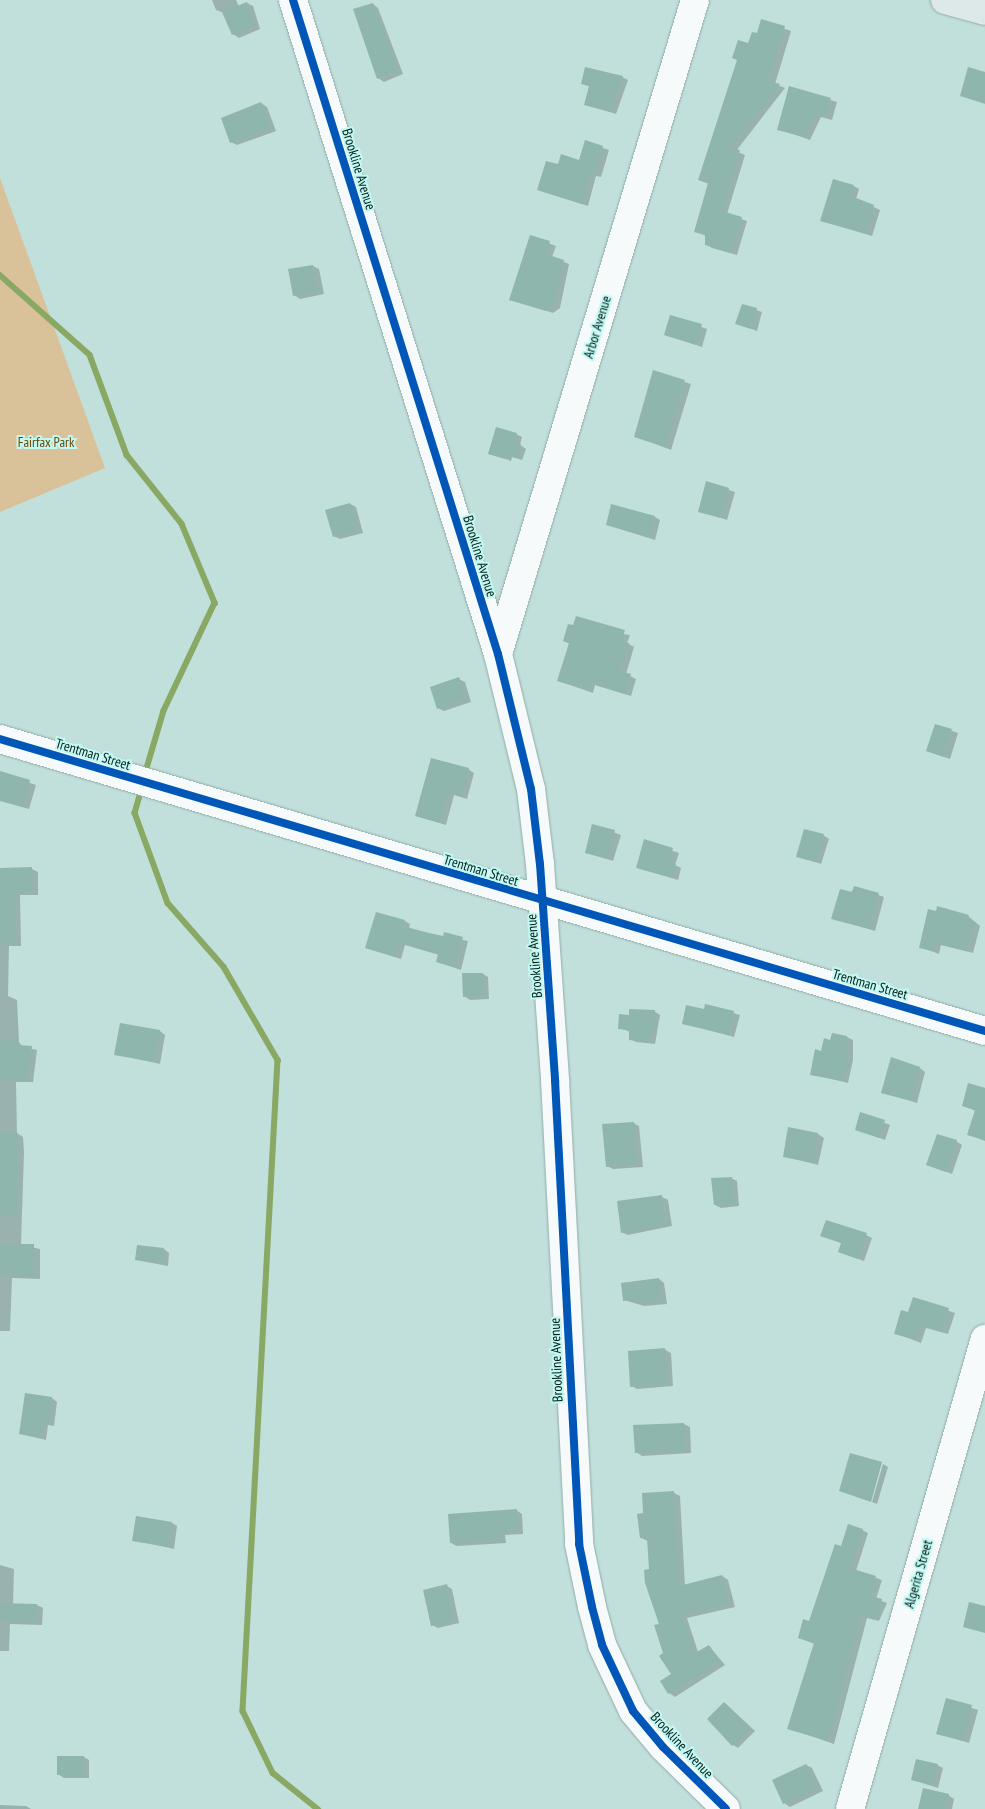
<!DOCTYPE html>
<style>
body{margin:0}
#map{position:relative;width:985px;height:1809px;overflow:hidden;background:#c1dfdb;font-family:"PT Sans Narrow",sans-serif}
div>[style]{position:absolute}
.green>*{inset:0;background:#d9c29a}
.shadow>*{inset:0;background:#0003}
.stream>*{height:5.5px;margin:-2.75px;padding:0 2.75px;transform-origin:2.75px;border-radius:2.75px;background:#88a863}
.building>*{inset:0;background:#8fb6ac}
.roads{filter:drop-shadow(0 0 1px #93aba8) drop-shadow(0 0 1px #93aba8)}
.minor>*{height:28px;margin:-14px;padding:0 14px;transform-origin:14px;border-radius:14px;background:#f6fafa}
.major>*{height:28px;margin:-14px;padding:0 14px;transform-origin:14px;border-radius:14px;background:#dce9e8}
.cycleway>*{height:8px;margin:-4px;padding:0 4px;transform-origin:4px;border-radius:4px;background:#0057b8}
span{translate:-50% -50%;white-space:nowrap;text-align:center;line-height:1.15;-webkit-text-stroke:4px #c1f9f2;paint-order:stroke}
.street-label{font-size:14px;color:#061c1a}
.park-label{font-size:14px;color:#734400}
</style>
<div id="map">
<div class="green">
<div style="clip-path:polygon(0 178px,105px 468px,0 512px)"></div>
</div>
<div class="shadow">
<div style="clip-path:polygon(212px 0,236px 0,239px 7px,247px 3px,253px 6px,260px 29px,239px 38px,233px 34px,224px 13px,216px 10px)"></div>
<div style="clip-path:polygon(373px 4px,378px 8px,403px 74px,384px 82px,378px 78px)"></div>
<div style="clip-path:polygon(762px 21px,791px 31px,775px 84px,785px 88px,736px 151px,745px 155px,727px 214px,747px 221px,737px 255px,712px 248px,706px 244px,706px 236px,695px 231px,709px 184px,699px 180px,749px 45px,758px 35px)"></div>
<div style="clip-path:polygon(985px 73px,985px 104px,961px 96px)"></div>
<div style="clip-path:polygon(622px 77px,628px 80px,616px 114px,585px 104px,590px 87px,582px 83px)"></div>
<div style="clip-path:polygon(790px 88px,837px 102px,832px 120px,821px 117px,810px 140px,779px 129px)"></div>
<div style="clip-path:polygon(261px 103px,267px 107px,276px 131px,237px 145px,231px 142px)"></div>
<div style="clip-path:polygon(586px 142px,609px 150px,601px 177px,596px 176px,588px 206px,538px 190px,559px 166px,580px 162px)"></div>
<div style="clip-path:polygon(854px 186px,859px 189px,856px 199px,880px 210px,872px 236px,821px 221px)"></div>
<div style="clip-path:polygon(531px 237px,556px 246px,552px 257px,569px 264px,560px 308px,553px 313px,511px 299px)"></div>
<div style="clip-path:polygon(313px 266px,319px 269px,324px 294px,300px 299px,294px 295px)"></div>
<div style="clip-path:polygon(742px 305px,762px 312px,757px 331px,737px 323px)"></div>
<div style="clip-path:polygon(670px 316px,707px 329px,702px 347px,665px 334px)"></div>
<div style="clip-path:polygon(654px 372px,691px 384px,671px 450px,635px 436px)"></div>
<div style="clip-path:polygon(516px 434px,522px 437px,520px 445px,526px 449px,522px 460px,512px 457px,511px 461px,490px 453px)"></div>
<div style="clip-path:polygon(707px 483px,735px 492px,727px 520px,700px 511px)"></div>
<div style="clip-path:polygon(350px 504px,356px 507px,363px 533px,340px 539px,334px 536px)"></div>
<div style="clip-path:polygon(655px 517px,660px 520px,655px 540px,607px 525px)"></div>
<div style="clip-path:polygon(574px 627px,630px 635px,627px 643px,634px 647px,626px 674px,636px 679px,631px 696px,595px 685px,593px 693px,559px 681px,570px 644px,564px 641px)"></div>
<div style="clip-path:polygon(459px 679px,465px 682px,471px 702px,444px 711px,438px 708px)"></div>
<div style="clip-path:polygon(936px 725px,958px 733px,950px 759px,927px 751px)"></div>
<div style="clip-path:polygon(468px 769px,474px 773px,467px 799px,454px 795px,446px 825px,417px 816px)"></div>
<div style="clip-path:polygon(0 773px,36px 785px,29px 809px,0 801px)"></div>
<div style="clip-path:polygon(593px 825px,621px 835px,613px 861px,586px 852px)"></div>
<div style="clip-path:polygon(823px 835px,829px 839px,821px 864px,798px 856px)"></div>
<div style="clip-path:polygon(645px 841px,679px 853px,675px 865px,681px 868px,678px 880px,637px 867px)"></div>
<div style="clip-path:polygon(0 869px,32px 869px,38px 872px,38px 895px,20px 895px,21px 946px,9px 946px,8px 996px,17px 1000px,19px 1042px,23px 1047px,37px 1050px,33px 1082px,16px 1082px,17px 1133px,23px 1137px,24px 1152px,21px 1245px,40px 1249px,40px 1279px,12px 1278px,10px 1331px,0 1331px)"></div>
<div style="clip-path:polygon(855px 887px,884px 897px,875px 931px,833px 918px)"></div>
<div style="clip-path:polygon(968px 916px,980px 926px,973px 953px,941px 945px,939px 954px,920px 947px)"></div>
<div style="clip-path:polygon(405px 921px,410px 924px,409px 929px,468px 941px,461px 970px,437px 962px,439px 955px,405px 945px,401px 959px,367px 948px)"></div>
<div style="clip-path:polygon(483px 974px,488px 977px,489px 999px,470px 1000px,464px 996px)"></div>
<div style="clip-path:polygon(706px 1005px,740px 1015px,734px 1037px,683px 1023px,705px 1010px)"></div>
<div style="clip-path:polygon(654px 1011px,660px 1015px,655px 1044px,636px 1042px,630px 1039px,630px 1032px,620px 1028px,630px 1016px)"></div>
<div style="clip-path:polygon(160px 1031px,165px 1035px,160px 1064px,115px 1054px)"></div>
<div style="clip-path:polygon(847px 1037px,853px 1040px,853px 1060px,848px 1083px,811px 1074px,831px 1041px)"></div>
<div style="clip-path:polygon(920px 1068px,925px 1072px,917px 1103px,883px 1092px)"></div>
<div style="clip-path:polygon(969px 1085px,985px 1088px,985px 1141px,969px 1135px,976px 1111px,963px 1106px)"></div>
<div style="clip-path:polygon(861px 1114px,890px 1125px,885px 1140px,856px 1129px)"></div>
<div style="clip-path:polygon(633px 1123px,639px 1126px,643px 1167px,613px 1169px,607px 1166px)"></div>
<div style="clip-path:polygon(818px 1134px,824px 1138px,818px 1165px,784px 1156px)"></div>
<div style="clip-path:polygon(956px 1141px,962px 1145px,952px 1174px,933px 1167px)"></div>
<div style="clip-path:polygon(731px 1178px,737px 1181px,739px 1206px,721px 1208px,715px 1205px)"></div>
<div style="clip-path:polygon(662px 1197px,668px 1200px,672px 1226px,628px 1235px,622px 1232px)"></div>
<div style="clip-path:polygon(822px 1235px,866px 1235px,872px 1238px,864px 1261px,839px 1252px,842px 1243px)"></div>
<div style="clip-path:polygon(164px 1249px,169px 1253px,168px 1266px,136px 1260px)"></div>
<div style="clip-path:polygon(659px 1279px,664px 1283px,667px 1304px,644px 1306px,624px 1300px)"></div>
<div style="clip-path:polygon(914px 1299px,955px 1313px,948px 1334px,926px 1328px,921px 1343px,895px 1333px,909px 1314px)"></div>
<div style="clip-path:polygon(665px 1350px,671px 1353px,673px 1386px,637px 1389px,632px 1386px)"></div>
<div style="clip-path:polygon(52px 1398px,57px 1402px,54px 1426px,48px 1425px,46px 1440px,20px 1434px)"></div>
<div style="clip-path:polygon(684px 1424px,690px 1427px,691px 1453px,642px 1456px,636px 1452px)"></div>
<div style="clip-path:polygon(883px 1464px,888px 1467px,877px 1504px,872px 1502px)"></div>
<div style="clip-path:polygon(674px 1493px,680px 1496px,685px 1586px,722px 1576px,728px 1580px,735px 1607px,687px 1618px,698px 1652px,709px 1646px,725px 1665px,675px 1697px,669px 1693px,673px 1674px,664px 1654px,648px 1541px,641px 1538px,645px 1515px)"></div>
<div style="clip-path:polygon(516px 1510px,522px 1514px,523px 1534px,505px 1535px,506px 1543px,457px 1546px,451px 1543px)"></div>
<div style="clip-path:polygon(172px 1523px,177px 1526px,174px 1549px,134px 1540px)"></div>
<div style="clip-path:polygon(862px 1530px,868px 1533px,856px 1571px,882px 1580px,876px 1599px,887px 1603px,879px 1621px,867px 1618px,834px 1744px,788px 1728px,815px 1644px,799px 1638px,810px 1622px,842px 1547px)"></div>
<div style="clip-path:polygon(0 1565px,14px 1569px,13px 1604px,37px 1605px,43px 1608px,42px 1625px,10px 1624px,9px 1651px,0 1651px)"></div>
<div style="clip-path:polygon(447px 1586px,452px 1589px,459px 1623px,438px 1628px,432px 1625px)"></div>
<div style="clip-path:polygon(946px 1700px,978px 1710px,969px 1743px,938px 1733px)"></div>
<div style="clip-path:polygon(725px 1703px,755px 1731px,738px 1748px,733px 1745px)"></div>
<div style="clip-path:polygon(84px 1757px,89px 1760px,89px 1778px,64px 1778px,58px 1774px)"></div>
<div style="clip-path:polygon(806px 1765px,812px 1768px,823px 1791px,790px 1807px,784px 1803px)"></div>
<div style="clip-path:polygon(937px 1765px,943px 1768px,938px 1788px,913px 1780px)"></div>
<div style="clip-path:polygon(948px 1795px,954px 1799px,952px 1809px,920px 1809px)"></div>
<div style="clip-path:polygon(0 1805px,26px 1806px,31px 1809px,0 1809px)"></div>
</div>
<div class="stream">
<div style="left:0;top:275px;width:120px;rotate:41.6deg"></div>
<div style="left:90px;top:355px;width:107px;rotate:69.7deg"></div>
<div style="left:127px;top:455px;width:88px;rotate:51.4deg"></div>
<div style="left:182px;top:524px;width:86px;rotate:67.3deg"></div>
<div style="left:215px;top:603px;width:119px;rotate:115.3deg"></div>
<div style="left:164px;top:711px;width:67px;rotate:106.5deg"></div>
<div style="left:142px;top:789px;width:25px;rotate:106deg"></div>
<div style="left:135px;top:813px;width:96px;rotate:69.9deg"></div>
<div style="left:168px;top:903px;width:85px;rotate:48.8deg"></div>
<div style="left:224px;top:967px;width:108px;rotate:59.9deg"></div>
<div style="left:278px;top:1060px;width:652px;rotate:93.08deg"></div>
<div style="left:243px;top:1711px;width:69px;rotate:64.2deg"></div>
<div style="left:273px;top:1773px;width:58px;rotate:38.7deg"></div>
</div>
<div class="building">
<div style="clip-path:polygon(247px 2px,255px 26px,232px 35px,222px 12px)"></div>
<div style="clip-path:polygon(373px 3px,398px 71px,377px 79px,353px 9px)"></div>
<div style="clip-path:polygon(761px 19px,785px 26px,769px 81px,780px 84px,730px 148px,740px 150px,722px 211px,742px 217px,731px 253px,705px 245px,705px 235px,694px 232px,708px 183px,698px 180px,737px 60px,732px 58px,738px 40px,748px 43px,752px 32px,757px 33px)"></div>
<div style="clip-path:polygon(585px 67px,623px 76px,610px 112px,584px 105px,589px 86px,581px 84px)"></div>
<div style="clip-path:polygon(968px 67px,985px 72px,985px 103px,960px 96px)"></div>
<div style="clip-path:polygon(789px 86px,831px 98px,826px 117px,815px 114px,804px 137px,777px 130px)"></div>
<div style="clip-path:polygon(261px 102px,271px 128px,230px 143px,221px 118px)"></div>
<div style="clip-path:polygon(585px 140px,603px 146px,595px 175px,590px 174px,582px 204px,537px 190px,546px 161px,558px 164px,561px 154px,579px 160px)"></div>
<div style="clip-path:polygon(833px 179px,854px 185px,851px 196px,874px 205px,866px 233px,820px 221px)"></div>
<div style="clip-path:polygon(530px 235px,550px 241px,546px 254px,564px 260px,554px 305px,546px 311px,509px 300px)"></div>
<div style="clip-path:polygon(313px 265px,318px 292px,293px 296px,288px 269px)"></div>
<div style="clip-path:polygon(742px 304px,757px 308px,751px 329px,735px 324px)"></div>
<div style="clip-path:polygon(670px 315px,702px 324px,696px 345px,664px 335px)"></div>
<div style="clip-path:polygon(653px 370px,685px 380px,665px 447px,634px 437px)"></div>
<div style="clip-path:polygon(496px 427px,517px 433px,514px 442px,521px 444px,517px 458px,506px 455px,505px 459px,488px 454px)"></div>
<div style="clip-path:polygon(706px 481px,729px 488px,721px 518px,698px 512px)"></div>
<div style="clip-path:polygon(350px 503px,358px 530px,333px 537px,325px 510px)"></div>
<div style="clip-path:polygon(611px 504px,655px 516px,649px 537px,606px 525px)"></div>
<div style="clip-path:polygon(576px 616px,625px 630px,622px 641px,629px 643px,620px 671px,631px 674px,625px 694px,589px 683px,587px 690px,557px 681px,569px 643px,563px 641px,568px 624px,573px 625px)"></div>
<div style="clip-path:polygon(459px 677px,466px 699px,437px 709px,430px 687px)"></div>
<div style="clip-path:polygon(935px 724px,952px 729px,944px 757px,926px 751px)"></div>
<div style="clip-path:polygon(431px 758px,469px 768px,461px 796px,448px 793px,440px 823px,415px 816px)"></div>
<div style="clip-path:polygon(0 771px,30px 780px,23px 807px,0 800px)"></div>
<div style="clip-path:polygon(592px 824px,615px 830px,607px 859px,585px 853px)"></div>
<div style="clip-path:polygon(804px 829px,824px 834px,815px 862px,796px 857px)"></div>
<div style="clip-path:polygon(644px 839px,673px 848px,669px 862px,676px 864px,672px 878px,636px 868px)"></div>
<div style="clip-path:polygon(32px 867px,32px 893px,15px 893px,15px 944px,0 944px,0 868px)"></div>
<div style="clip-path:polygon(854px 886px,879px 893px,869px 929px,831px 919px,840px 889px,852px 892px)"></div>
<div style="clip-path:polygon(937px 906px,969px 915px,967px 920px,974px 921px,967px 951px,935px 943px,933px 951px,919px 948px,928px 909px,936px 911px)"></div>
<div style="clip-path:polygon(376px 912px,405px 920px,403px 926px,443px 937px,444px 932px,463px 937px,455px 967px,436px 962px,438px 954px,399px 942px,395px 957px,365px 948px)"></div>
<div style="clip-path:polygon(462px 973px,483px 973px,484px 996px,463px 997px)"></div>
<div style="clip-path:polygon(705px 1004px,734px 1011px,729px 1035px,682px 1024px,686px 1005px,704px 1009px)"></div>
<div style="clip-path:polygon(629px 1009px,655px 1010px,654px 1033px,650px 1033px,649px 1042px,629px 1040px,629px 1030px,618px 1029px,619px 1014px,629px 1015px)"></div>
<div style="clip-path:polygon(120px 1023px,160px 1030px,154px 1062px,114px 1055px)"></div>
<div style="clip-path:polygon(832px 1033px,847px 1036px,848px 1056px,843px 1081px,810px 1075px,815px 1049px,821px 1051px,824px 1038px,830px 1040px)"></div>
<div style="clip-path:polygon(0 1039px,17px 1039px,17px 1045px,32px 1046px,27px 1079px,0 1079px)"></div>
<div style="clip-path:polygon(891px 1057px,920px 1067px,911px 1101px,881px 1093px)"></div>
<div style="clip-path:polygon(968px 1083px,985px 1088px,985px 1140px,967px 1135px,975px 1110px,962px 1106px)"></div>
<div style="clip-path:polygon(860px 1112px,885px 1120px,879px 1138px,855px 1130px)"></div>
<div style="clip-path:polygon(634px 1122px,637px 1164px,606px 1167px,602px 1124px)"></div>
<div style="clip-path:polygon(788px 1127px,818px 1133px,813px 1163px,783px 1157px)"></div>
<div style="clip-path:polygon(0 1132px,17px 1132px,17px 1216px,0 1215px)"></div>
<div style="clip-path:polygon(937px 1134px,957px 1140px,946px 1172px,926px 1165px)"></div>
<div style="clip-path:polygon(732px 1177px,734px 1204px,714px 1205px,711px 1178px)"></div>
<div style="clip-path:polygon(662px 1195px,666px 1224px,621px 1233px,617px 1201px)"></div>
<div style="clip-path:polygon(826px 1220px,867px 1233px,858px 1259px,838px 1252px,841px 1243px,820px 1236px)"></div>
<div style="clip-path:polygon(0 1244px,34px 1244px,34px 1276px,0 1276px)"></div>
<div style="clip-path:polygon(137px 1245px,164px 1248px,162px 1263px,135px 1260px)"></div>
<div style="clip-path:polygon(659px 1278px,661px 1301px,637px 1304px,637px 1299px,623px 1301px,621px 1283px)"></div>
<div style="clip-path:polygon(913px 1297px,949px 1308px,942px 1332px,920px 1325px,916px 1340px,894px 1334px,901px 1310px,908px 1312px)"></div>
<div style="clip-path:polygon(665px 1348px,668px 1384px,630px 1387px,628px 1351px)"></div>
<div style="clip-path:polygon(25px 1393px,52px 1397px,48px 1423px,43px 1422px,40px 1437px,19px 1434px)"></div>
<div style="clip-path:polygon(684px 1423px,686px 1451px,635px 1453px,633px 1425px)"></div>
<div style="clip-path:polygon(850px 1453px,882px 1462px,871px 1502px,839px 1491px)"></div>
<div style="clip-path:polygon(674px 1491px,679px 1586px,722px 1575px,729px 1604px,682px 1615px,695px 1653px,709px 1645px,720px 1661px,668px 1694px,660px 1681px,671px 1674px,659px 1656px,663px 1653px,654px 1625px,659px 1624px,645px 1583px,644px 1570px,649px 1569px,647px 1538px,640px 1538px,637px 1514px,643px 1513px,642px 1493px)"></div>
<div style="clip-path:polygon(517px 1509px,518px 1531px,500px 1532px,500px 1540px,450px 1543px,448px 1514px)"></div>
<div style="clip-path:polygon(136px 1516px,172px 1522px,168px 1547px,132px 1541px)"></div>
<div style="clip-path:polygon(848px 1524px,863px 1529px,850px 1568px,876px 1576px,871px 1596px,882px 1599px,877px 1616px,873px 1619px,861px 1615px,828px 1741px,787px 1729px,814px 1643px,798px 1638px,803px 1619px,809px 1621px,835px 1544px,841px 1546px)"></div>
<div style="clip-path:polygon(447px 1584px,454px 1621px,431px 1626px,423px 1590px)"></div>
<div style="clip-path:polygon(969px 1602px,985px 1606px,985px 1633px,963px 1627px)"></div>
<div style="clip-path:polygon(0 1603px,37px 1604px,37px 1622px,0 1621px)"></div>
<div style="clip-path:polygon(946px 1698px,972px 1705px,963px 1741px,936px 1734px)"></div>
<div style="clip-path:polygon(724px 1702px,750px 1728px,732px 1746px,707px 1719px)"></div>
<div style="clip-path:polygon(57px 1756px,84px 1756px,84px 1775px,57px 1775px)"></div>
<div style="clip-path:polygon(916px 1759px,938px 1764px,932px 1785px,911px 1780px)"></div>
<div style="clip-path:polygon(806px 1764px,818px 1787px,783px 1804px,772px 1780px)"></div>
<div style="clip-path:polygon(923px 1788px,949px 1794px,945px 1809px,918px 1809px)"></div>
</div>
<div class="roads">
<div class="minor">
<div style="left:293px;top:0;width:685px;rotate:72.6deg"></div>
<div style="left:498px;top:654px;width:139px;rotate:76.3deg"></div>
<div style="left:531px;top:789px;width:76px;rotate:83.2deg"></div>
<div style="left:540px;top:864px;width:217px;rotate:86deg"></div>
<div style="left:555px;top:1080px;width:465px;rotate:87deg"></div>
<div style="left:579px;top:1544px;width:64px;rotate:78.3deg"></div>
<div style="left:592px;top:1607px;width:39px;rotate:75deg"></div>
<div style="left:602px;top:1645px;width:73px;rotate:64.8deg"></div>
<div style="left:633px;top:1711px;width:47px;rotate:50.2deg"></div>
<div style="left:663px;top:1747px;width:88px;rotate:44.5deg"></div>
<div style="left:498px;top:654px;width:683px;rotate:-73.24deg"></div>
<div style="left:0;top:739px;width:1027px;rotate:16.51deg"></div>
<div style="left:850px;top:1809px;width:489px;rotate:-74deg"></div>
</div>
<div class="major">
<div style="left:945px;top:0;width:41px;rotate:15.4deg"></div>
</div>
</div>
<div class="cycleway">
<div style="left:293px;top:0;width:685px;rotate:72.6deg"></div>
<div style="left:498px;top:654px;width:139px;rotate:76.3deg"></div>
<div style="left:531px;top:789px;width:76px;rotate:83.2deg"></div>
<div style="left:540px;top:864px;width:217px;rotate:86deg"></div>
<div style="left:555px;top:1080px;width:465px;rotate:87deg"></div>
<div style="left:579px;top:1544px;width:64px;rotate:78.3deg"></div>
<div style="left:592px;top:1607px;width:39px;rotate:75deg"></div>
<div style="left:602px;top:1645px;width:73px;rotate:64.8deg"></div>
<div style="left:633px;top:1711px;width:47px;rotate:50.2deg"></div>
<div style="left:663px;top:1747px;width:88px;rotate:44.5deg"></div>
<div style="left:0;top:739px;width:1027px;rotate:16.51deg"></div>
</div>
<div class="street-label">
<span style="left:359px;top:169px;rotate:73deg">Brookline Avenue</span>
<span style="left:597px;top:327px;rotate:-73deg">Arbor Avenue</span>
<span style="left:480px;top:556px;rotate:73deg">Brookline Avenue</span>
<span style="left:93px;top:754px;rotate:17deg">Trentman Street</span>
<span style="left:481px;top:870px;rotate:17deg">Trentman Street</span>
<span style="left:534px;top:956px;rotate:-94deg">Brookline Avenue</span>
<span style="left:870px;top:984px;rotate:16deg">Trentman Street</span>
<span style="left:556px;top:1360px;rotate:-92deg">Brookline Avenue</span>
<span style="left:918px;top:1574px;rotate:-74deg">Algerita Street</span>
<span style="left:682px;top:1745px;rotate:47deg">Brookline Avenue</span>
</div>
<div class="park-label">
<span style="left:46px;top:442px">Fairfax Park</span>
</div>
</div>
